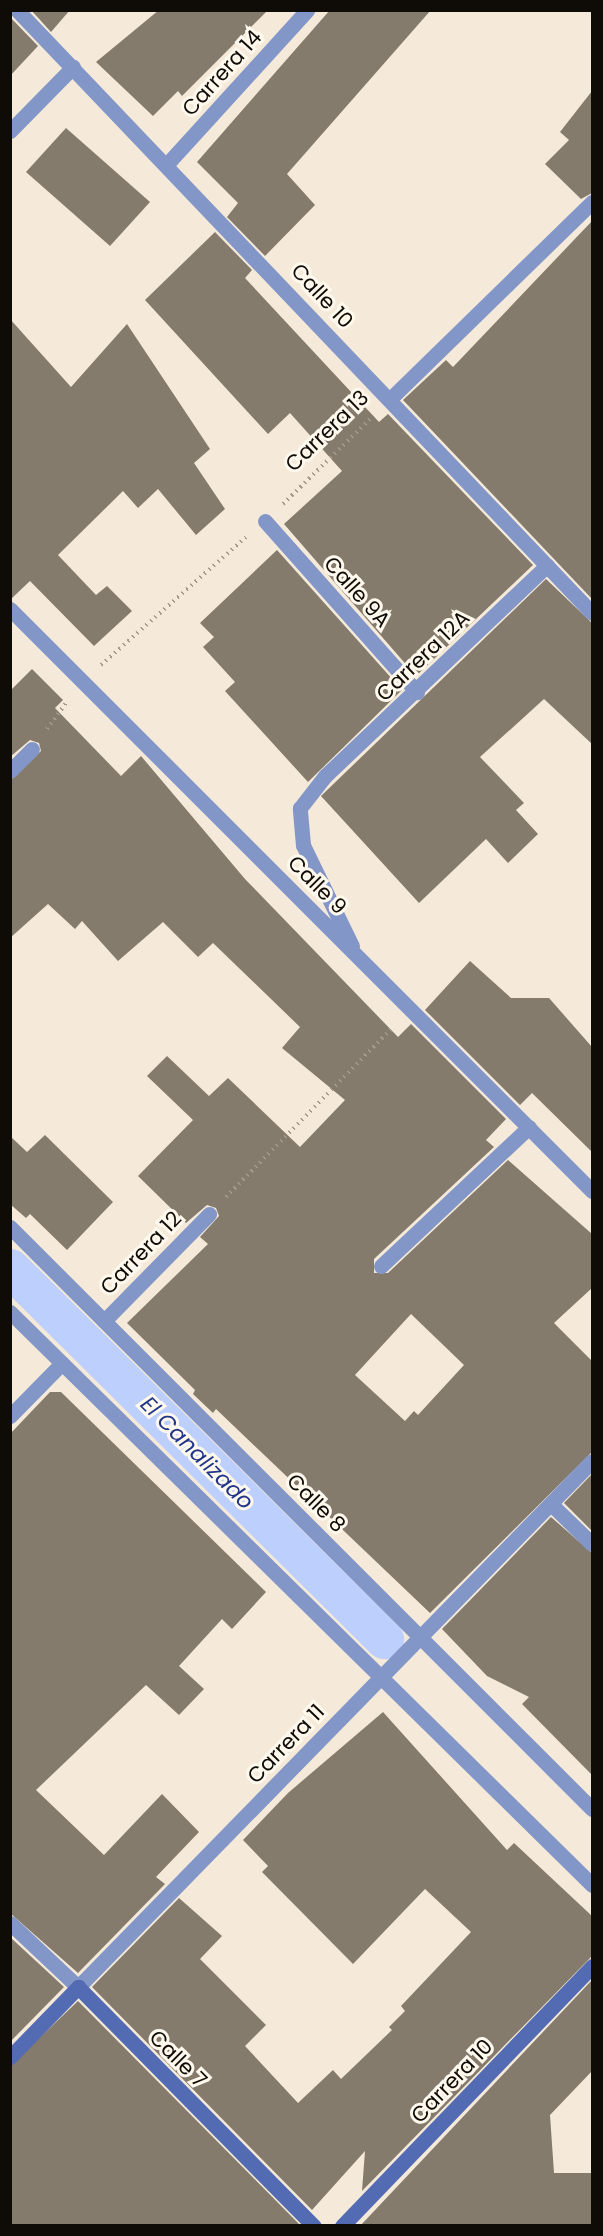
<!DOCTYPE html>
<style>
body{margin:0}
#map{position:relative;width:603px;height:2236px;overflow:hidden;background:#f5ead9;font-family:Poppins,sans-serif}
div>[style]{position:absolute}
.canal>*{height:39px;margin:-19.5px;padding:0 19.5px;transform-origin:19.5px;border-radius:19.5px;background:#bdcffd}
.building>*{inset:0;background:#857b6c}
.path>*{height:4px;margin-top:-2px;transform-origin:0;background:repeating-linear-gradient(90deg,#a39a8e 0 1.5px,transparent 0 6px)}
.minor>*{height:15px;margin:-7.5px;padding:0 7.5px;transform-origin:7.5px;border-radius:7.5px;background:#8396c8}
.secondary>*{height:15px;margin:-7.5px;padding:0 7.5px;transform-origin:7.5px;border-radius:7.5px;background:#536bb3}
span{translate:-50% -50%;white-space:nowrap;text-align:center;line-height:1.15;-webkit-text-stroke:6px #fef8ed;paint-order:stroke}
.street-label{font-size:21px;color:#0f0b06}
.water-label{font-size:22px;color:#213589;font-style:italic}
.frame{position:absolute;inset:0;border:12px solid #0f0b06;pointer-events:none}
</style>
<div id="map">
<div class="canal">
<div style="left:10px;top:1268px;width:527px;rotate:44.77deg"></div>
</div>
<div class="building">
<div style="clip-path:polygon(31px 10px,70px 10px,51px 32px)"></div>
<div style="clip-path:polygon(159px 10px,268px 10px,182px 96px,178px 91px,153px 116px,96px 62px)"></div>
<div style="clip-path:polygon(330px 10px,431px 10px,287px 174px,315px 205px,265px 256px,227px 217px,238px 203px,197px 162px)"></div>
<div style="clip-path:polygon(10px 17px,38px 46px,10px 76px)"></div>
<div style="clip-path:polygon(592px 91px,592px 193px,581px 199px,545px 164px,569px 140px,560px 132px)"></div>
<div style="clip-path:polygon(66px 128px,150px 202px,110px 246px,26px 172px)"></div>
<div style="clip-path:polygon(592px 221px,592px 599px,403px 400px,446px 360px,453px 367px)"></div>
<div style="clip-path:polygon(215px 232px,252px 270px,245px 278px,379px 422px,388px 414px,533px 565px,416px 676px,284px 524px,342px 471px,290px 413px,268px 434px,145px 300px)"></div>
<div style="clip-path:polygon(10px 319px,71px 387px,127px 324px,210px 449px,194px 463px,225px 509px,196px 535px,158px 489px,138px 508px,123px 491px,58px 555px,96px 595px,107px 586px,132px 611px,94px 646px,30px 581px,10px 600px)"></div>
<div style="clip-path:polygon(277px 550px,402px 690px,308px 782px,225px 691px,235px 682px,203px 647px,214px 637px,200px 623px)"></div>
<div style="clip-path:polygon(546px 579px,592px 623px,592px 744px,544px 699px,480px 757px,524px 803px,516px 810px,538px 834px,508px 863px,486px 839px,419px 903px,321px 796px)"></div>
<div style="clip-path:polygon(evenodd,32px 669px,63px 700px,55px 708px,121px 776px,141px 756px,245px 879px,398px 1037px,411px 1024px,506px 1119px,486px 1140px,494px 1147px,374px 1259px,374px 1273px,388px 1273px,508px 1160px,592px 1234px,592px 1288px,554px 1323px,592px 1361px,592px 1452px,430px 1613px,216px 1409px,213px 1413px,193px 1394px,195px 1390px,127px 1323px,208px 1244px,200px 1237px,219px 1216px,216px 1208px,207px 1205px,186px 1223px,138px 1176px,193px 1120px,147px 1076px,167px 1056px,209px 1096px,228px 1078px,300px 1147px,345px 1100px,282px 1048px,300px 1027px,213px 943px,198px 957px,163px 922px,118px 961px,82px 921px,75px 929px,48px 904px,10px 938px,10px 780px,41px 751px,39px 743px,30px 740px,10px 757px,10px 691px,32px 669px,411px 1314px,464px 1365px,418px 1415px,414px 1411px,405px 1421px,355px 1375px,411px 1314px)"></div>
<div style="clip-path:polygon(470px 961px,511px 998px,549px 998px,592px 1047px,592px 1152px,532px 1093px,520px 1105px,425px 1010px)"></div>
<div style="clip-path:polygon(45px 1135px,113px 1202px,67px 1250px,30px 1214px,26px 1218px,10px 1204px,10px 1136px,27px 1152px)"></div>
<div style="clip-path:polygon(50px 1392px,61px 1392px,266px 1592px,232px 1629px,222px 1619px,179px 1666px,204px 1689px,179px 1715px,146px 1685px,36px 1790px,104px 1855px,162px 1794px,199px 1832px,156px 1877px,165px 1884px,78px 1973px,10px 1913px,10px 1434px)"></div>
<div style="clip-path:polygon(592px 1474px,592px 1531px,564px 1503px)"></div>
<div style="clip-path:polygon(551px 1517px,592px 1553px,592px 1775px,522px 1704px,529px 1697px,487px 1676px,442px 1629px)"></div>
<div style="clip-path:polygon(383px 1712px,507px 1850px,514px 1843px,592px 1916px,592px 1956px,362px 2191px,365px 2151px,312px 2210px,92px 1987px,179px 1898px,222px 1936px,200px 1959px,266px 2025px,245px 2046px,298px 2103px,333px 2070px,341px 2079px,392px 2030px,389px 2027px,405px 2011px,401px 2006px,471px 1932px,425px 1889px,353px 1964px,262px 1872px,268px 1866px,243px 1840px,288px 1793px)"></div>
<div style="clip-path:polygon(10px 1937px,64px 1987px,10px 2042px)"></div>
<div style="clip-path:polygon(592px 1980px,592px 2071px,550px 2115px,554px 2173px,592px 2173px,592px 2226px,360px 2226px)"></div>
<div style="clip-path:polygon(78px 2001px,299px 2224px,298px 2226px,10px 2226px,10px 2066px)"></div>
</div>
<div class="path">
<div style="left:283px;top:504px;width:122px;rotate:-44.3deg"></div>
<div style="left:101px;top:665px;width:193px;rotate:-41.4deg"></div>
<div style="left:47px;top:729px;width:34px;rotate:-54deg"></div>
<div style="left:226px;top:1197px;width:235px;rotate:-45.5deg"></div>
</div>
<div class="minor">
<div style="left:17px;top:10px;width:833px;rotate:46.36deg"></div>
<div style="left:10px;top:131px;width:90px;rotate:-45.5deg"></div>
<div style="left:168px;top:163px;width:207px;rotate:-47.7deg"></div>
<div style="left:390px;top:399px;width:282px;rotate:-44.3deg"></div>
<div style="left:265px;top:521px;width:229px;rotate:48.4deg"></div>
<div style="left:10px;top:609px;width:823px;rotate:45deg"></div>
<div style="left:10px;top:771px;width:31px;rotate:-45deg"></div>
<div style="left:352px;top:946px;width:112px;rotate:-115.9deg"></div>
<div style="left:303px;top:845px;width:37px;rotate:-95deg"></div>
<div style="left:300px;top:808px;width:41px;rotate:-52deg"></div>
<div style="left:325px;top:776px;width:306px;rotate:-43.5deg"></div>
<div style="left:10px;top:1227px;width:823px;rotate:45deg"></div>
<div style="left:381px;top:1266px;width:203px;rotate:-43.2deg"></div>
<div style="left:10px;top:1312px;width:817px;rotate:44.55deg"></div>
<div style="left:104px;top:1321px;width:150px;rotate:-45.5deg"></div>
<div style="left:10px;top:1416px;width:74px;rotate:-45.5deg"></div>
<div style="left:551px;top:1504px;width:57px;rotate:44.3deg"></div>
<div style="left:10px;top:1923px;width:93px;rotate:43.3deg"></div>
<div style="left:78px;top:1987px;width:735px;rotate:-45.66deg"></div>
</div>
<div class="secondary">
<div style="left:10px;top:2057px;width:98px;rotate:-45.8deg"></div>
<div style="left:78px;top:1987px;width:336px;rotate:45.4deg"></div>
<div style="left:342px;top:2226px;width:361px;rotate:-46.1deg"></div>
</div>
<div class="street-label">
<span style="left:222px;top:73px;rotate:-48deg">Carrera 14</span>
<span style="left:322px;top:296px;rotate:47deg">Calle 10</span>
<span style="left:327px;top:431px;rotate:-44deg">Carrera 13</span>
<span style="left:357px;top:592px;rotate:48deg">Calle 9A</span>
<span style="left:423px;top:656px;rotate:-44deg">Carrera 12A</span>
<span style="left:317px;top:885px;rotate:45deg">Calle 9</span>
<span style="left:141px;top:1253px;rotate:-46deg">Carrera 12</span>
<span style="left:316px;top:1503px;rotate:45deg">Calle 8</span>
<span style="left:286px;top:1744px;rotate:-46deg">Carrera 11</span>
<span style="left:178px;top:2059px;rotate:45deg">Calle 7</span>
<span style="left:452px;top:2081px;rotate:-46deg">Carrera 10</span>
</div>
<div class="water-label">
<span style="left:197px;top:1453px;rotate:45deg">El Canalizado</span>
</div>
<div class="frame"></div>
</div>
